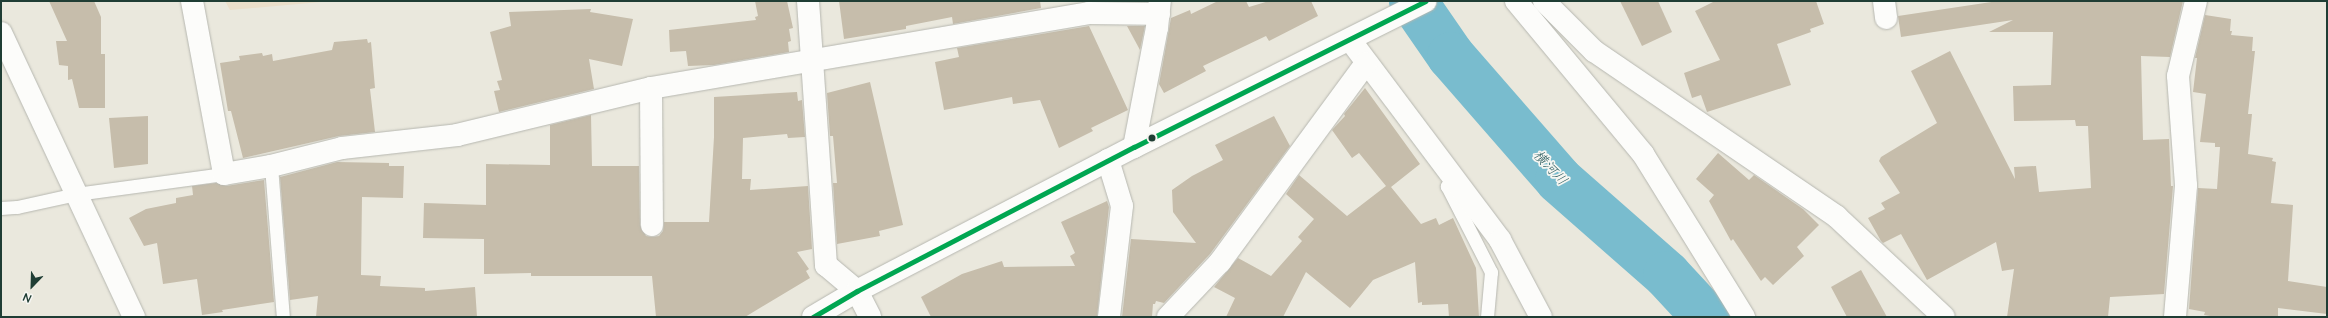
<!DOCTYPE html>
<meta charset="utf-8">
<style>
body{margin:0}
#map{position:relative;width:2328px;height:318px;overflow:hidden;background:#eae8dd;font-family:"Architects Daughter","Klee One",sans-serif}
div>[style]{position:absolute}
.built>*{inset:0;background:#ebdfca}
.river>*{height:48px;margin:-24px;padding:0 24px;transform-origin:24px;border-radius:24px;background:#79bcce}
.building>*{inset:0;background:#c6bdab}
.roads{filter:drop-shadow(0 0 1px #b6b7b0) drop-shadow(0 0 1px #b6b7b0)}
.lane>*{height:13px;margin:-6.5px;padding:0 6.5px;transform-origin:6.5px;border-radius:6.5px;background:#fcfcfa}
.street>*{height:22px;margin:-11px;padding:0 11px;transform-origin:11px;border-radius:11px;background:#fcfcfa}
.secondary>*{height:22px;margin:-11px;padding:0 11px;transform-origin:11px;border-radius:11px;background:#fcfcfa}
.primary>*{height:22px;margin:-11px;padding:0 11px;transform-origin:11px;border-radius:11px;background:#fcfcfa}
.bus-1>*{height:5px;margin:-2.5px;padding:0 2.5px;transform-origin:2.5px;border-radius:2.5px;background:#00a651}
.dots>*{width:11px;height:11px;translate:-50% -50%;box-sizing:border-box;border:2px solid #f6f6f2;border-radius:50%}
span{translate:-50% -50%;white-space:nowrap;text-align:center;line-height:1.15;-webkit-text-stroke:3.5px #f6f6f2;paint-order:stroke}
.water-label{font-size:14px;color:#2c5d60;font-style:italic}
.frame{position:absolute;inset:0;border:2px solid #1f3d34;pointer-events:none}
.north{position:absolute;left:12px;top:266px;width:40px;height:40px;-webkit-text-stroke:3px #f6f6f2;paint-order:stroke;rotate:203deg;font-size:11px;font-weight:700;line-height:16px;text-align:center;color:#1f3d34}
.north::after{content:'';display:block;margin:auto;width:14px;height:18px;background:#1f3d34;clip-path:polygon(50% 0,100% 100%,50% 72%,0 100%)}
</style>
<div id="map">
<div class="built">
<div style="clip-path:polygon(225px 1px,332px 1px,230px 10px)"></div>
</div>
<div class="river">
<div style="left:1413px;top:1px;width:67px;rotate:55.4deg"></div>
<div style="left:1451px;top:56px;width:164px;rotate:48.9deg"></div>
<div style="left:1559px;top:180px;width:144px;rotate:41.3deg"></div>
<div style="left:1667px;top:275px;width:57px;rotate:47.1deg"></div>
</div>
<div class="building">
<div style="clip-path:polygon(49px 1px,94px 1px,101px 17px,101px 54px,105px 54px,105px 108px,79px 108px,72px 79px,68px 80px,68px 66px,59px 65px,56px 41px,67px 41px)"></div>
<div style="clip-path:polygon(755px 1px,787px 1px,793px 28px,789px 29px,791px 41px,788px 42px,789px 52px,714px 65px,688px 66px,686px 51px,670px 52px,669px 30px,756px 20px,755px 17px,758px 16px)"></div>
<div style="clip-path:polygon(839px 1px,1040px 1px,1041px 8px,953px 24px,952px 17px,906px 26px,906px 29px,844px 39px)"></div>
<div style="clip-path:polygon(1218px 1px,1246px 1px,1249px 7px,1269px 1px,1311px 1px,1318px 16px,1269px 41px,1266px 36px,1203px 66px,1206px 71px,1164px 93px,1159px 84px,1171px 18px,1190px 10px,1191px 14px)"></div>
<div style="clip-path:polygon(1620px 1px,1658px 1px,1672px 32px,1642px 46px)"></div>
<div style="clip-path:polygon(1715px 1px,1816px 1px,1824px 24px,1810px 29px,1811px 32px,1777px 44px,1791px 85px,1707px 112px,1701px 95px,1692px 98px,1684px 73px,1720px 60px,1695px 11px)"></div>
<div style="clip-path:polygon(1998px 1px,2183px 1px,2170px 57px,2141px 56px,2143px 140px,2169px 139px,2171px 186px,2173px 186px,2164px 294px,2110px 297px,2108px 317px,2007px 317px,2014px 269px,2002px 271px,1996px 242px,1927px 280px,1901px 234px,1883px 243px,1881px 241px,1868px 218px,1885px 209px,1881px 203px,1900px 193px,1879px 161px,1881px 157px,1937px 123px,1911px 71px,1950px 51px,2015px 179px,2014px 167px,2036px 166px,2039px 192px,2091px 188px,2088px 126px,2076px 126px,2075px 120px,2014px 121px,2013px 86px,2051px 85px,2053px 32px,1989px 32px,2013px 20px,1901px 37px,1898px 16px)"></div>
<div style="clip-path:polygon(591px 9px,590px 12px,633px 19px,622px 66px,589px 59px,594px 89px,499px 112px,494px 91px,500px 90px,497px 81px,502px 80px,490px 32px,511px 26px,509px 12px)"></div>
<div style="clip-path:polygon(2205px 15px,2231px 19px,2230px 31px,2232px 31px,2231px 35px,2253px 37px,2252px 51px,2255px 51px,2248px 114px,2252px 114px,2248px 154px,2273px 158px,2272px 161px,2276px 162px,2271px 203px,2293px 205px,2288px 281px,2327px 287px,2327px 314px,2278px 308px,2278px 317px,2216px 317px,2204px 315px,2205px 312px,2189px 309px,2198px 188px,2217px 189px,2220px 147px,2215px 147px,2215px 143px,2200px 142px,2206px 94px,2193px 92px,2197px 58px,2195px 58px)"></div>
<div style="clip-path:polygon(1089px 26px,1128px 110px,1091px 128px,1093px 131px,1059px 148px,1040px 100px,1013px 104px,1012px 97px,944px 110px,935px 62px,959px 57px,957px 48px)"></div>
<div style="clip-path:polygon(1127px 26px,1145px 26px,1140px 50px)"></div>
<div style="clip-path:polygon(367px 39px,368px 43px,371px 42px,375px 88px,370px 89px,375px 132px,339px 136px,243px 158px,231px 111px,228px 111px,220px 63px,240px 60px,239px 56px,262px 53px,263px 56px,272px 54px,273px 61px,332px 50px,334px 42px)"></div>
<div style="clip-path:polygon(870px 82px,903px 225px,879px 231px,880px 236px,837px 244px,833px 183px,837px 183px,833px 136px,830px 136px,827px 93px)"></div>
<div style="clip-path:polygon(1365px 88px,1420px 164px,1391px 187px,1421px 224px,1436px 218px,1439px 225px,1453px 218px,1476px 268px,1479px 317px,1449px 317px,1448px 304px,1422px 305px,1422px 302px,1418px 303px,1415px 262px,1373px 280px,1350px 308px,1306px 272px,1283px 317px,1226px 317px,1235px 298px,1214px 287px,1238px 258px,1271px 276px,1302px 241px,1298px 237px,1314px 219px,1286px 194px,1299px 175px,1347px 216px,1386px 186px,1359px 153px,1352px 158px,1332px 130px,1345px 116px,1344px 114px)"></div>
<div style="clip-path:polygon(797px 92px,798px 101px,802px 100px,805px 137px,788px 138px,787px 134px,743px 138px,742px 179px,751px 179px,750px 190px,808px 186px,812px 249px,797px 252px,809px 269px,806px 271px,810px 278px,745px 317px,656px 317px,652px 276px,531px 276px,531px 273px,484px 274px,484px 239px,423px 238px,424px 203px,486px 205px,486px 164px,550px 165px,550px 125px,591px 115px,592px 166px,639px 166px,640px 225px,646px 236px,652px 237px,659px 236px,663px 231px,664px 222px,709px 222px,714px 137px,714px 97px)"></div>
<div style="clip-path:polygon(148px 116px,148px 164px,114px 168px,109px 118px)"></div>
<div style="clip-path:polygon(1274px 116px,1290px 146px,1210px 254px,1164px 303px,1156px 301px,1155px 304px,1153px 304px,1152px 317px,1122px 317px,1131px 239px,1196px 243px,1173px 212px,1172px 190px,1192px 176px,1223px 160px,1215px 145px)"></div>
<div style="clip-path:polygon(1718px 153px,1749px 180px,1754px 175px,1803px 209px,1819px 225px,1797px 247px,1804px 256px,1773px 285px,1765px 277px,1761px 281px,1733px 239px,1731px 241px,1709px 201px,1714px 195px,1696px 179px)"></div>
<div style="clip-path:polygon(337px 162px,389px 163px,389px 166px,404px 166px,403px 198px,362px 197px,361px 275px,381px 276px,380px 286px,425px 288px,425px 291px,475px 287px,477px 317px,316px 317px,318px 296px,290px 300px,280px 177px)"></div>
<div style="clip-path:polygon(264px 180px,274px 302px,222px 310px,223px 312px,202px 315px,197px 279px,163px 284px,157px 243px,144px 246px,129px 218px,146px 209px,176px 203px,176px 198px,193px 195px,192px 186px,216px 183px,226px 186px)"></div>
<div style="clip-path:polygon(1107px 201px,1109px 207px,1097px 317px,931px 317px,921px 297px,962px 274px,1002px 261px,1004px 267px,1075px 266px,1070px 256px,1075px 253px,1061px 222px)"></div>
<div style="clip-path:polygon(1861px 270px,1887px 317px,1847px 317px,1831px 287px)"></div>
</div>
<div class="roads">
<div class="lane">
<div style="left:271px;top:166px;width:151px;rotate:85.5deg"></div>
<div style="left:1455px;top:179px;width:11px;rotate:139deg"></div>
<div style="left:1447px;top:186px;width:97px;rotate:62.9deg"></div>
<div style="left:1491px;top:272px;width:45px;rotate:95.1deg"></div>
<div style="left:1px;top:208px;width:16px;rotate:-4deg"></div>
<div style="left:17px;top:207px;width:60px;rotate:-12.4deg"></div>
<div style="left:76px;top:194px;width:149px;rotate:-7.7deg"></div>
</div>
<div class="street">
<div style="left:192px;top:1px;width:176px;rotate:79.5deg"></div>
<div style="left:224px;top:174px;width:48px;rotate:-9.7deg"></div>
<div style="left:271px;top:166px;width:73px;rotate:-14.2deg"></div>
<div style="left:342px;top:148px;width:116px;rotate:-6.4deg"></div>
<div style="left:457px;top:135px;width:200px;rotate:-13.6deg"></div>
<div style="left:651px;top:88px;width:444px;rotate:-9.7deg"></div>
<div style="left:1089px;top:13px;width:70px;rotate:0.8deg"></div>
<div style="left:808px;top:1px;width:265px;rotate:86.1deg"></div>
<div style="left:826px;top:265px;width:40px;rotate:40deg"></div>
<div style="left:1516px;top:1px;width:199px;rotate:50.3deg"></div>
<div style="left:1643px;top:154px;width:192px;rotate:58.2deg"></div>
<div style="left:1544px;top:1px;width:71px;rotate:45deg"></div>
<div style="left:1594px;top:51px;width:294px;rotate:34.3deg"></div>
<div style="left:1837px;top:217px;width:146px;rotate:43.1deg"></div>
<div style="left:1884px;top:1px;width:17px;rotate:83deg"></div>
<div style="left:1350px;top:40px;width:250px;rotate:53.1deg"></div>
<div style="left:1500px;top:240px;width:87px;rotate:62deg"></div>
<div style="left:651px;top:88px;width:137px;rotate:89.6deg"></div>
<div style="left:1134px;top:147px;width:121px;rotate:-79.1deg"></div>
<div style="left:1157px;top:28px;width:27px;rotate:-84deg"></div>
<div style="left:1108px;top:160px;width:48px;rotate:73.1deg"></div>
<div style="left:1122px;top:206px;width:112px;rotate:96.7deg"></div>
<div style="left:1168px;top:317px;width:76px;rotate:-46.6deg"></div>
<div style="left:1220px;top:262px;width:247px;rotate:-53.7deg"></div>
<div style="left:2175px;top:317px;width:132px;rotate:-85.2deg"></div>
<div style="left:2186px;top:185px;width:109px;rotate:-94.2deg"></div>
<div style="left:2178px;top:76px;width:77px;rotate:-76.5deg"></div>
</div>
<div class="secondary">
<div style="left:1px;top:33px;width:314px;rotate:64.9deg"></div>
<div style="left:857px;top:291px;width:29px;rotate:63deg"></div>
</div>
<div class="primary">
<div style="left:813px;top:317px;width:51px;rotate:-30.6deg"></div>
<div style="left:857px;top:291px;width:312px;rotate:-27.5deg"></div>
<div style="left:1134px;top:147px;width:326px;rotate:-26.6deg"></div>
</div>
</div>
<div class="bus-1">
<div style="left:813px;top:317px;width:51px;rotate:-30.6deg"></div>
<div style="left:857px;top:291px;width:312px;rotate:-27.5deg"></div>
<div style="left:1134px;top:147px;width:326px;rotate:-26.6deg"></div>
</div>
<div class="dots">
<div style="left:1152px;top:138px;background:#1f3d34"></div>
</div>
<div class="water-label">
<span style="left:1550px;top:168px;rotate:47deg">横河川</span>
</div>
<div class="frame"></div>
<div class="north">N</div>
</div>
